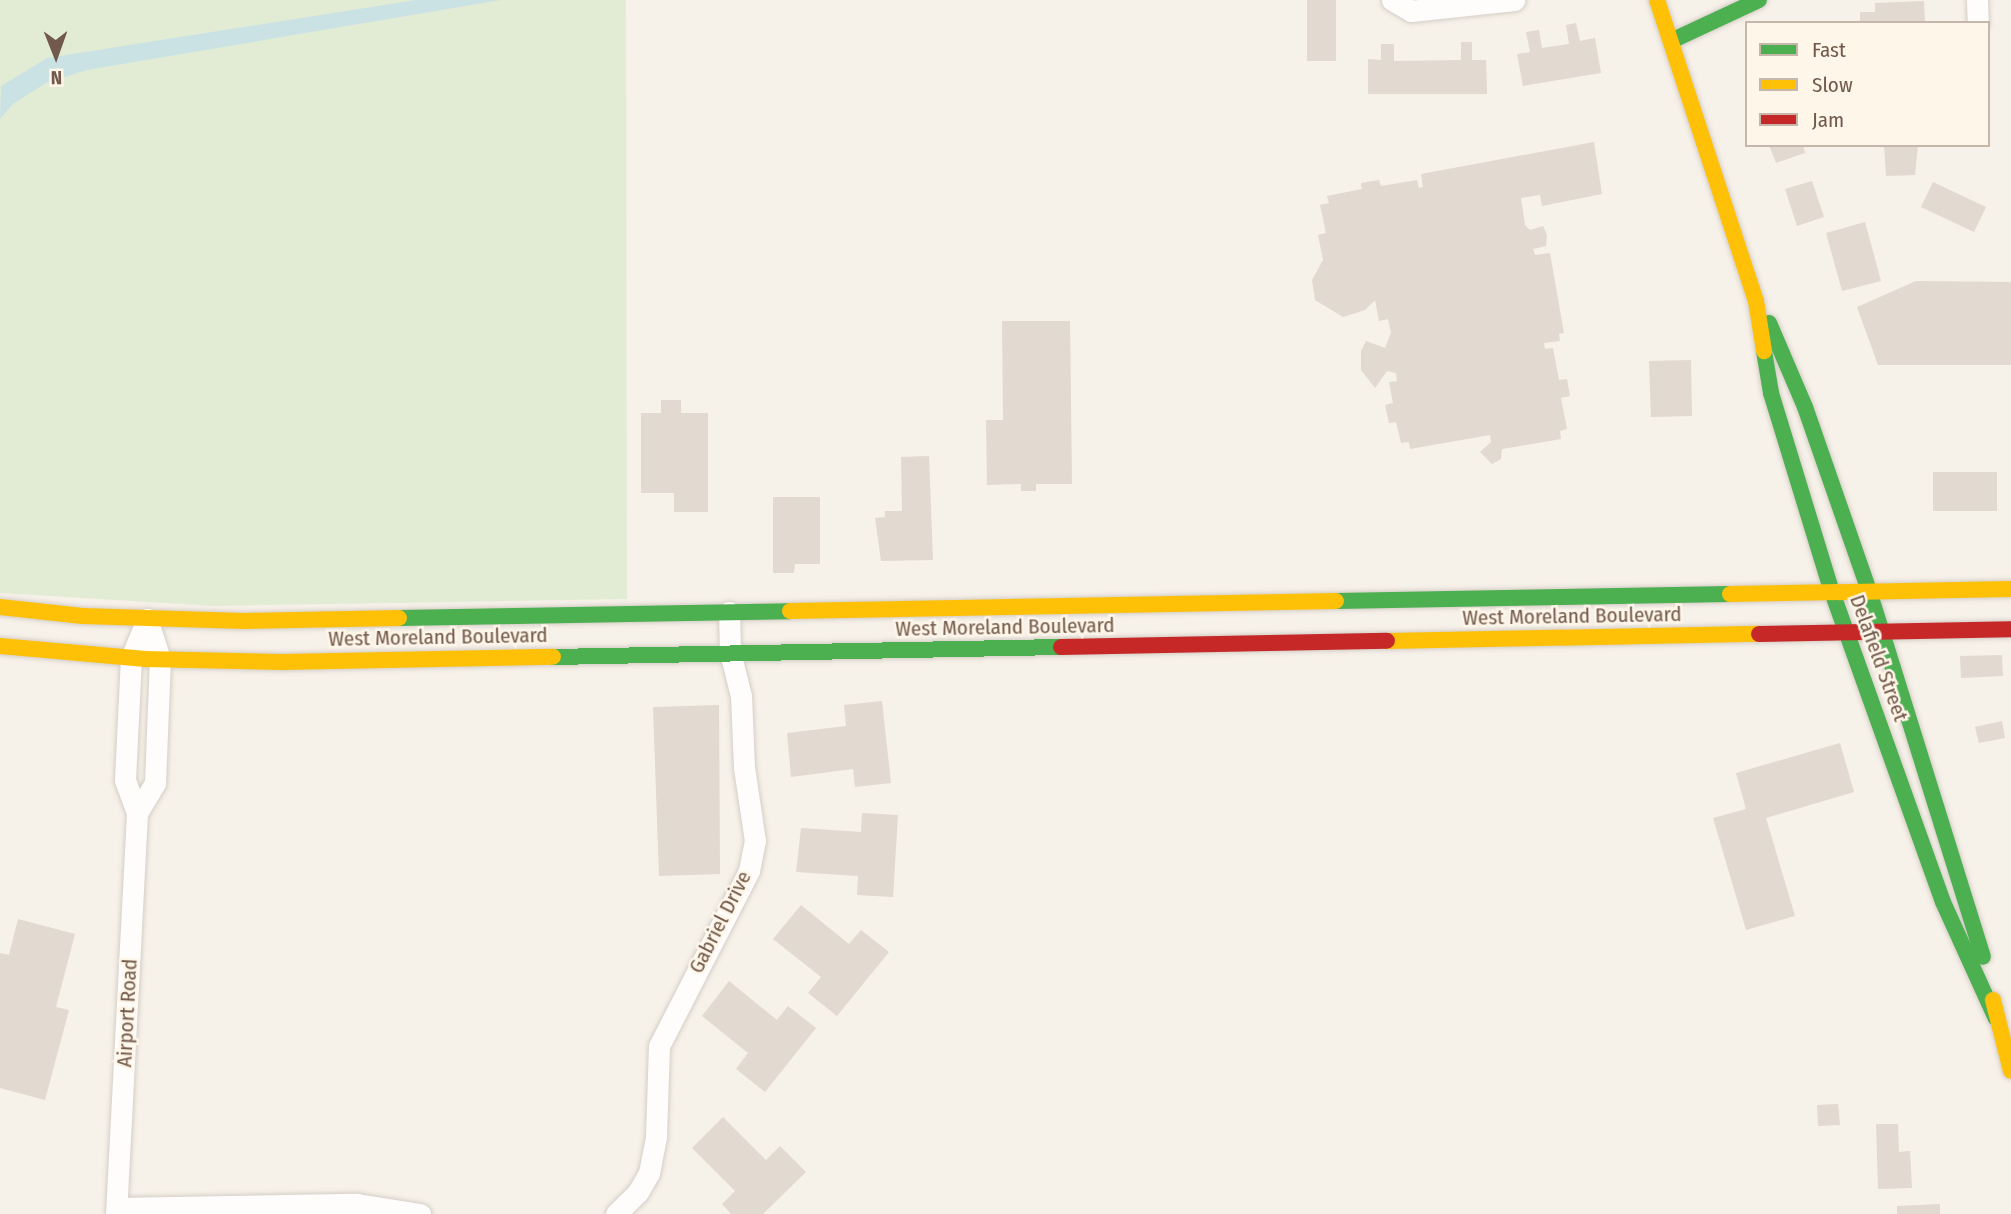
<!DOCTYPE html>
<style>
body{margin:0}
#map{position:relative;width:2011px;height:1214px;overflow:hidden;background:#f6f1e9;font-family:"Fira Sans Condensed",sans-serif}
div>[style]{position:absolute}
.green>*{inset:0;background:#e2ecd4}
.water>*{inset:0;background:#cbe2e5}
.building>*{inset:0;background:#e2d9d1}
.roads{filter:drop-shadow(0 0 2px #d5cec7) drop-shadow(0 0 2px #d5cec7)}
.street>*{height:21px;margin:-10.5px;padding:0 10.5px;transform-origin:10.5px;border-radius:10.5px;background:#fefdfc}
.fast>*{height:16px;margin:-8px;padding:0 8px;transform-origin:8px;border-radius:8px;background:#4caf50}
.slow>*{height:16px;margin:-8px;padding:0 8px;transform-origin:8px;border-radius:8px;background:#ffc107}
.jam>*{height:16px;margin:-8px;padding:0 8px;transform-origin:8px;border-radius:8px;background:#c62828}
span{translate:-50% -50%;white-space:nowrap;text-align:center;line-height:1.15;-webkit-text-stroke:5px #fef6e9;paint-order:stroke}
.street-label{font-size:21px;color:#71594b}
.legend{position:absolute;left:1745px;top:21px;width:245px;height:126px;box-sizing:border-box;background:#fef6e9;border:2px solid #c6b7aa;margin:0;padding:9px 12px;list-style:none;font-size:21px;color:#71594b}
.legend li{display:flex;align-items:center;gap:14px;height:35px}
.legend b{width:35px;border:2px solid #c6b7aa}
.north{position:absolute;left:21px;top:21px;width:70px;height:70px;-webkit-text-stroke:5px #fef6e9;paint-order:stroke;rotate:179deg;font-size:19px;font-weight:700;line-height:28px;text-align:center;color:#71594b}
.north::after{content:'';display:block;margin:auto;width:24px;height:32px;background:#71594b;clip-path:polygon(50% 0,100% 100%,50% 72%,0 100%)}
</style>
<div id="map">
<div class="green">
<div style="clip-path:polygon(0 0,626px 0,627px 599px,214px 606px,0 593px)"></div>
</div>
<div class="water">
<div style="clip-path:polygon(415px 0,501px 0,87px 70px,46px 83px,13px 104px,0 119px,1px 86px,47px 58px)"></div>
</div>
<div class="building">
<div style="clip-path:polygon(1307px 0,1336px 0,1336px 61px,1307px 61px)"></div>
<div style="clip-path:polygon(1924px 1px,1925px 23px,1860px 23px,1860px 12px,1875px 12px,1875px 3px)"></div>
<div style="clip-path:polygon(1576px 23px,1580px 41px,1595px 38px,1601px 73px,1523px 86px,1517px 54px,1530px 52px,1526px 32px,1539px 30px,1542px 48px,1569px 44px,1566px 25px)"></div>
<div style="clip-path:polygon(1461px 42px,1472px 42px,1472px 60px,1486px 60px,1487px 94px,1368px 94px,1368px 59px,1381px 60px,1381px 44px,1394px 44px,1394px 61px,1461px 60px)"></div>
<div style="clip-path:polygon(1594px 142px,1602px 194px,1542px 206px,1540px 195px,1521px 198px,1525px 225px,1530px 230px,1543px 226px,1547px 235px,1546px 246px,1533px 249px,1535px 255px,1550px 253px,1564px 333px,1559px 334px,1560px 341px,1544px 343px,1545px 349px,1553px 348px,1559px 380px,1567px 379px,1570px 396px,1561px 398px,1567px 429px,1560px 431px,1561px 439px,1502px 449px,1501px 459px,1492px 464px,1480px 452px,1491px 442px,1490px 435px,1410px 449px,1409px 442px,1401px 443px,1396px 422px,1389px 423px,1385px 405px,1393px 403px,1389px 382px,1397px 381px,1396px 373px,1387px 371px,1375px 388px,1361px 370px,1361px 351px,1366px 341px,1385px 348px,1391px 333px,1388px 319px,1379px 321px,1375px 300px,1365px 310px,1343px 317px,1315px 300px,1312px 280px,1323px 260px,1318px 235px,1326px 233px,1320px 205px,1329px 203px,1327px 196px,1362px 189px,1361px 183px,1379px 180px,1381px 186px,1417px 180px,1419px 188px,1423px 187px,1421px 174px)"></div>
<div style="clip-path:polygon(1769px 145px,1803px 145px,1805px 153px,1776px 163px)"></div>
<div style="clip-path:polygon(1884px 145px,1918px 145px,1915px 175px,1886px 176px)"></div>
<div style="clip-path:polygon(1812px 181px,1824px 217px,1797px 226px,1785px 189px)"></div>
<div style="clip-path:polygon(1933px 182px,1986px 207px,1974px 232px,1921px 207px)"></div>
<div style="clip-path:polygon(1865px 222px,1881px 281px,1842px 291px,1826px 233px)"></div>
<div style="clip-path:polygon(1916px 281px,2011px 282px,2011px 365px,1878px 365px,1857px 307px)"></div>
<div style="clip-path:polygon(1002px 321px,1070px 321px,1072px 484px,1036px 484px,1036px 491px,1021px 491px,1021px 484px,987px 485px,986px 420px,1003px 420px)"></div>
<div style="clip-path:polygon(1691px 360px,1692px 416px,1651px 417px,1649px 361px)"></div>
<div style="clip-path:polygon(661px 400px,681px 400px,681px 413px,708px 413px,708px 512px,674px 512px,674px 493px,641px 493px,641px 413px,661px 413px)"></div>
<div style="clip-path:polygon(929px 456px,933px 560px,881px 561px,875px 518px,885px 517px,885px 511px,902px 511px,901px 457px)"></div>
<div style="clip-path:polygon(1933px 472px,1997px 472px,1997px 511px,1933px 511px)"></div>
<div style="clip-path:polygon(773px 497px,820px 497px,820px 564px,795px 564px,794px 573px,773px 573px)"></div>
<div style="clip-path:polygon(2002px 655px,2003px 676px,1961px 678px,1960px 656px)"></div>
<div style="clip-path:polygon(882px 701px,891px 783px,855px 787px,853px 769px,791px 777px,787px 733px,846px 726px,844px 705px)"></div>
<div style="clip-path:polygon(719px 705px,720px 874px,659px 876px,653px 707px)"></div>
<div style="clip-path:polygon(2002px 721px,2005px 738px,1979px 743px,1975px 727px)"></div>
<div style="clip-path:polygon(1840px 743px,1854px 792px,1766px 818px,1795px 916px,1746px 930px,1713px 818px,1746px 809px,1736px 773px)"></div>
<div style="clip-path:polygon(862px 813px,898px 815px,893px 897px,857px 895px,858px 876px,796px 872px,801px 828px,861px 832px)"></div>
<div style="clip-path:polygon(801px 905px,849px 944px,861px 930px,889px 952px,837px 1016px,808px 993px,821px 977px,773px 939px)"></div>
<div style="clip-path:polygon(18px 919px,75px 934px,56px 1007px,69px 1010px,45px 1100px,0 1088px,0 953px,9px 955px)"></div>
<div style="clip-path:polygon(729px 981px,777px 1020px,788px 1006px,816px 1028px,765px 1092px,736px 1069px,748px 1053px,702px 1016px)"></div>
<div style="clip-path:polygon(1838px 1104px,1840px 1125px,1818px 1126px,1817px 1105px)"></div>
<div style="clip-path:polygon(723px 1117px,766px 1160px,780px 1146px,806px 1172px,763px 1214px,731px 1214px,722px 1204px,735px 1191px,692px 1148px)"></div>
<div style="clip-path:polygon(1876px 1124px,1898px 1124px,1899px 1152px,1910px 1151px,1912px 1188px,1878px 1189px)"></div>
<div style="clip-path:polygon(1940px 1204px,1940px 1214px,1897px 1214px,1897px 1206px)"></div>
</div>
<div class="roads">
<div class="street">
<div style="left:1392px;top:0;width:22px;rotate:30deg"></div>
<div style="left:1411px;top:11px;width:104px;rotate:-6.1deg"></div>
<div style="left:1977px;top:0;width:23px;rotate:88deg"></div>
<div style="left:137px;top:813px;width:35px;rotate:-59deg"></div>
<div style="left:155px;top:783px;width:124px;rotate:-87.7deg"></div>
<div style="left:160px;top:659px;width:42px;rotate:-108deg"></div>
<div style="left:117px;top:1208px;width:240px;rotate:-1deg"></div>
<div style="left:357px;top:1204px;width:64px;rotate:9deg"></div>
<div style="left:116px;top:1214px;width:402px;rotate:-87deg"></div>
<div style="left:137px;top:813px;width:35px;rotate:-110deg"></div>
<div style="left:125px;top:780px;width:122px;rotate:-87.2deg"></div>
<div style="left:131px;top:658px;width:42px;rotate:-67.7deg"></div>
<div style="left:616px;top:1214px;width:31px;rotate:-45deg"></div>
<div style="left:638px;top:1192px;width:22px;rotate:-60deg"></div>
<div style="left:649px;top:1173px;width:38px;rotate:-79deg"></div>
<div style="left:656px;top:1136px;width:90px;rotate:-88.1deg"></div>
<div style="left:659px;top:1046px;width:197px;rotate:-62.8deg"></div>
<div style="left:749px;top:871px;width:31px;rotate:-79deg"></div>
<div style="left:755px;top:841px;width:75px;rotate:-98.5deg"></div>
<div style="left:744px;top:767px;width:71px;rotate:-92.4deg"></div>
<div style="left:741px;top:696px;width:45px;rotate:-104deg"></div>
<div style="left:730px;top:652px;width:40px;rotate:-91.4deg"></div>
</div>
<div class="fast">
<div style="left:1671px;top:41px;width:97px;rotate:-25deg"></div>
<div style="left:1769px;top:323px;width:91px;rotate:66.8deg"></div>
<div style="left:1805px;top:407px;width:195px;rotate:70.8deg"></div>
<div style="left:1869px;top:591px;width:383px;rotate:72.7deg"></div>
<div style="left:1764px;top:351px;width:43px;rotate:80.5deg"></div>
<div style="left:1771px;top:393px;width:208px;rotate:73deg"></div>
<div style="left:1832px;top:592px;width:329px;rotate:70.3deg"></div>
<div style="left:1943px;top:902px;width:128px;rotate:65.6deg"></div>
<div style="left:1336px;top:601px;width:394px;rotate:-1deg"></div>
<div style="left:399px;top:618px;width:391px;rotate:-1deg"></div>
<div style="left:553px;top:657px;width:508px;rotate:-1.13deg"></div>
</div>
<div class="slow">
<div style="left:1657px;top:0;width:317px;rotate:71.8deg"></div>
<div style="left:1756px;top:301px;width:51px;rotate:80.9deg"></div>
<div style="left:1730px;top:594px;width:281px;rotate:-1deg"></div>
<div style="left:0;top:607px;width:83px;rotate:6.2deg"></div>
<div style="left:83px;top:616px;width:160px;rotate:1.8deg"></div>
<div style="left:243px;top:621px;width:156px;rotate:-1.1deg"></div>
<div style="left:790px;top:611px;width:546px;rotate:-1.05deg"></div>
<div style="left:1387px;top:641px;width:372px;rotate:-1.1deg"></div>
<div style="left:0;top:646px;width:146px;rotate:5.1deg"></div>
<div style="left:145px;top:659px;width:137px;rotate:1.3deg"></div>
<div style="left:282px;top:662px;width:271px;rotate:-1.1deg"></div>
<div style="left:1993px;top:1000px;width:73px;rotate:75.8deg"></div>
</div>
<div class="jam">
<div style="left:1759px;top:634px;width:252px;rotate:-1.1deg"></div>
<div style="left:1061px;top:647px;width:326px;rotate:-1.1deg"></div>
</div>
</div>
<div class="street-label">
<span style="left:1572px;top:616px;rotate:-1deg">West Moreland Boulevard</span>
<span style="left:1005px;top:627px;rotate:-1deg">West Moreland Boulevard</span>
<span style="left:438px;top:637px;rotate:-1deg">West Moreland Boulevard</span>
<span style="left:1879px;top:658px;rotate:70deg">Delafield Street</span>
<span style="left:720px;top:922px;rotate:-63deg">Gabriel Drive</span>
<span style="left:127px;top:1013px;rotate:-87deg">Airport Road</span>
</div>
<ul class="legend">
<li><b style="height:9px;background:#4caf50"></b>Fast</li>
<li><b style="height:9px;background:#ffc107"></b>Slow</li>
<li><b style="height:9px;background:#c62828"></b>Jam</li>
</ul>
<div class="north">N</div>
</div>
